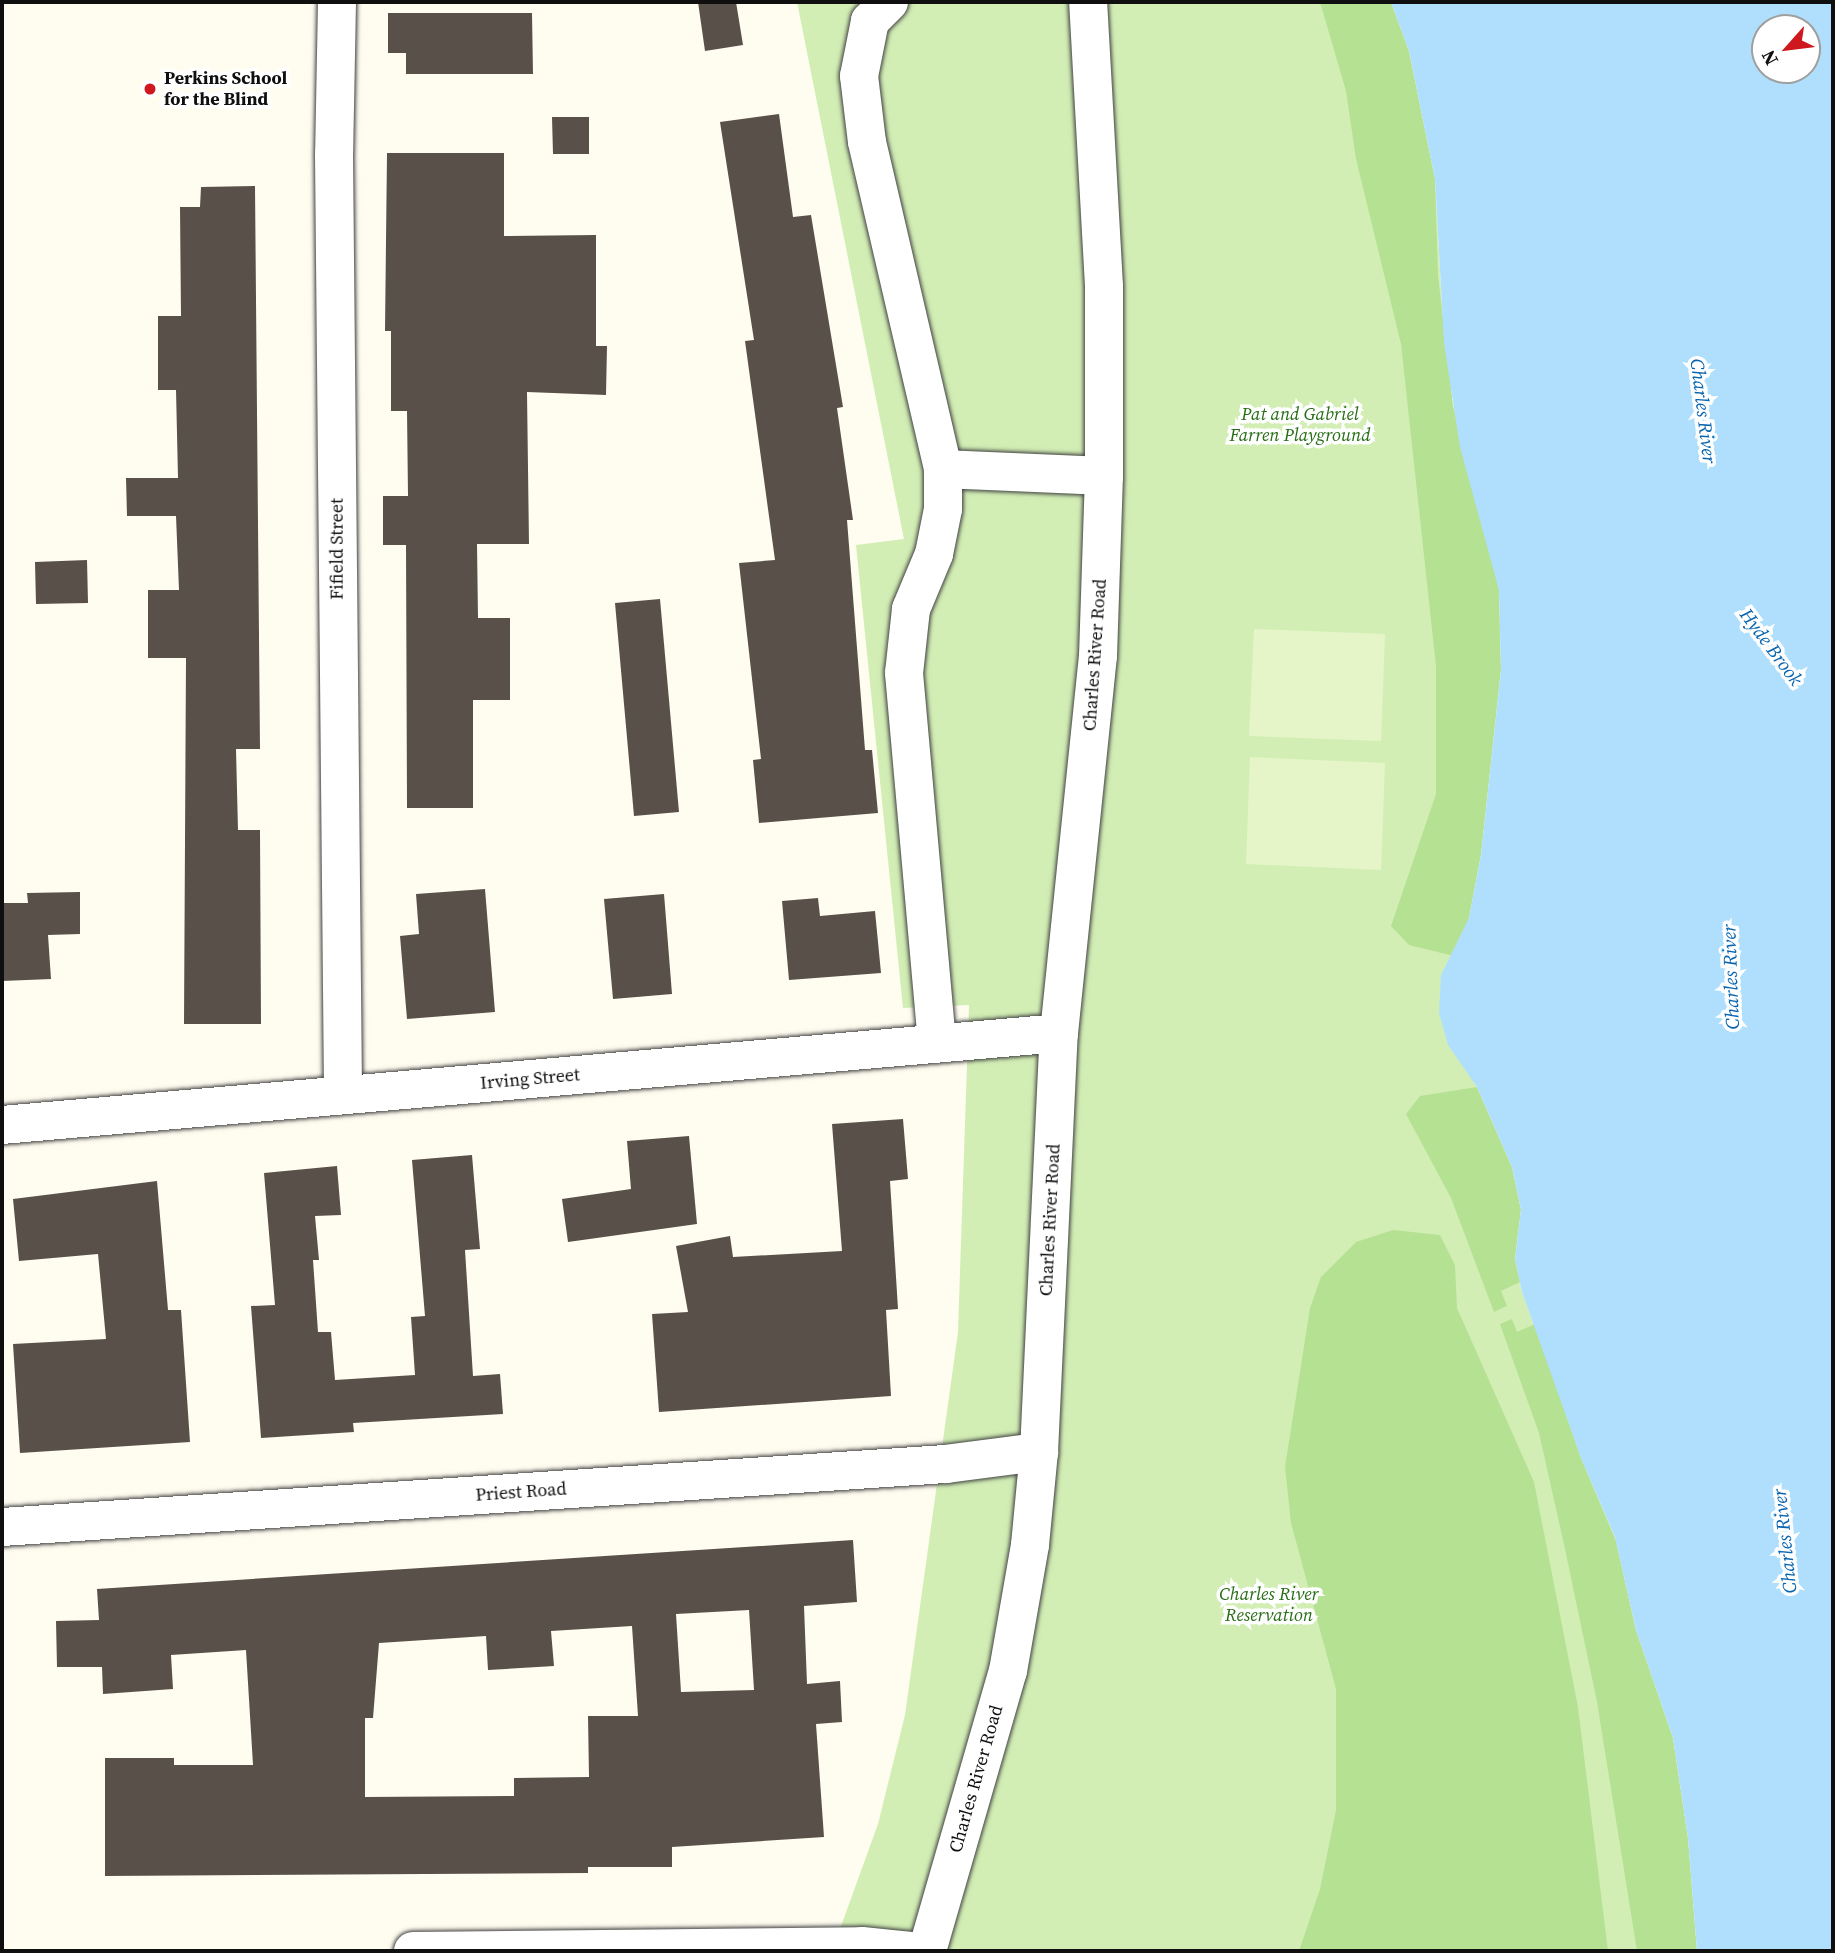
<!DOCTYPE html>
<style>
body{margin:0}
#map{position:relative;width:1835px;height:1953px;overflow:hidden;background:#fffcf0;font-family:"Source Serif 4",serif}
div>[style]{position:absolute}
.green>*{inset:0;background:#d2eeb5}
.forest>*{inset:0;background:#b5e192}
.pitch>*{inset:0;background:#e5f5c8}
.water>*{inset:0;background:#afdffd}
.building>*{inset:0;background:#59504a}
.roads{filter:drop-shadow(0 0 2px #424242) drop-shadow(0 0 2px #424242)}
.minor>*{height:38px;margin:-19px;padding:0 19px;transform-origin:19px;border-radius:19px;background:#fff}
.dots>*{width:19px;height:19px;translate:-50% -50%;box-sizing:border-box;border:4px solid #fff;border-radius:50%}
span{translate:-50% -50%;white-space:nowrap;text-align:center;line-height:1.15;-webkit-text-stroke:7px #fff;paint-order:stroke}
.poi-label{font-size:18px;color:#0f0f0f;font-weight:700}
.left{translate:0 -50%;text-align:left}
.park-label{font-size:18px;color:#286e17;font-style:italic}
.street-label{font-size:18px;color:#0f0f0f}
.water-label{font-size:19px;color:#0965af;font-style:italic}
.frame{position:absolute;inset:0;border:4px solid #0f0f0f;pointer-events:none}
.north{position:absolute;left:1751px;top:14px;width:70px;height:70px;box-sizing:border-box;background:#fff;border:2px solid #9f9f9f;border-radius:50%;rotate:242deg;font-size:19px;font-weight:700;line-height:28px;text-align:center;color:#0f0f0f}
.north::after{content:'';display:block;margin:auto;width:24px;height:32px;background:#cf171e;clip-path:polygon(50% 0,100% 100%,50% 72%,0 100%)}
</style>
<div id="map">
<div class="green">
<div style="clip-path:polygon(797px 2px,1391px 2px,1435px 179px,1444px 343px,1454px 956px,1441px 975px,1465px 1067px,1477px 1087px,1522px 1292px,1581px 1458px,1615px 1537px,1697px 1951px,832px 1951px,878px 1824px,905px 1715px,958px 1332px,969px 1005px,903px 1008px,856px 545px,904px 539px)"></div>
</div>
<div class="forest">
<div style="clip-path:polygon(1320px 2px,1391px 2px,1409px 51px,1435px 179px,1438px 275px,1453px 405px,1499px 589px,1501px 670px,1481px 855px,1469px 918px,1454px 956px,1409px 945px,1391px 926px,1436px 794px,1436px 666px,1401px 344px,1356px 159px,1346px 91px)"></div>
<div style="clip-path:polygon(1477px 1087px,1512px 1167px,1521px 1210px,1515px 1259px,1520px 1282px,1501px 1291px,1507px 1306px,1494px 1312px,1451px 1198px,1406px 1114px,1420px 1096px)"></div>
<div style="clip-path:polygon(1393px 1230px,1440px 1235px,1455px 1265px,1457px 1308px,1534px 1482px,1578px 1707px,1608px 1951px,1299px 1951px,1320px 1889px,1336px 1810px,1336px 1689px,1291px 1523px,1285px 1467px,1310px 1308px,1321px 1277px,1356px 1242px)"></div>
<div style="clip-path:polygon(1512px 1319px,1517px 1332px,1535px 1324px,1581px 1458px,1616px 1541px,1636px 1630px,1673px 1738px,1688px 1838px,1697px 1951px,1637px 1951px,1597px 1702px,1565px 1549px,1539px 1433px,1500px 1324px)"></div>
</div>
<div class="pitch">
<div style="clip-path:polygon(1254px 629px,1385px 634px,1381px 741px,1249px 736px)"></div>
<div style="clip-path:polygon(1250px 757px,1385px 763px,1381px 870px,1246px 864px)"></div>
</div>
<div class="water">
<div style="clip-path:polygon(evenodd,1391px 2px,1833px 2px,1833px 1951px,1697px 1951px,1688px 1838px,1673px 1738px,1636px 1630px,1615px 1537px,1581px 1458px,1522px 1292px,1515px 1259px,1521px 1210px,1512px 1167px,1477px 1087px,1448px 1045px,1439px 1013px,1441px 975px,1469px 918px,1481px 855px,1501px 670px,1499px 590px,1460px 447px,1444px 343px,1435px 179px,1409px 51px,1391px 2px,1765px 28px,1807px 28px,1807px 70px,1765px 70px,1765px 28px)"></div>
</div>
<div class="building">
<div style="clip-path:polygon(698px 2px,736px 2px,743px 45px,705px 51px)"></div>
<div style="clip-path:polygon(388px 13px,532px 13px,533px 74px,406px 74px,406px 53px,388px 53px)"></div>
<div style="clip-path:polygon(779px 114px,793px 217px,811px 215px,843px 407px,837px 408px,853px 520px,847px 520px,865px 750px,872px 750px,878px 813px,759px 823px,753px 760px,761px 759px,739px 563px,775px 560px,745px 341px,754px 340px,720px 122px)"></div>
<div style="clip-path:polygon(552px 117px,589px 117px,589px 154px,553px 154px)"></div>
<div style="clip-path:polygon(387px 153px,504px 153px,504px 236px,596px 235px,596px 346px,607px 346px,606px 395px,527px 392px,529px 544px,477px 544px,478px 618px,510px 618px,510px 700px,473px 700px,473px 808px,407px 808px,406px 545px,383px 545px,383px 496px,408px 496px,407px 411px,391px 411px,391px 331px,385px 331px)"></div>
<div style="clip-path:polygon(255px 186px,260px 749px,236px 749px,238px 830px,260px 830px,261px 1024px,184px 1024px,186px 658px,148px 658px,148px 590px,179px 590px,176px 516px,127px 516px,126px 478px,178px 478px,176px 390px,158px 390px,158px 316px,181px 316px,180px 207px,200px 207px,201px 187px)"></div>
<div style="clip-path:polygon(87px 560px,88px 603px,36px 604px,35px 562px)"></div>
<div style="clip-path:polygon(660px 599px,679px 812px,634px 816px,615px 603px)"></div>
<div style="clip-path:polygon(485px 889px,495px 1012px,407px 1019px,400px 936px,419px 934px,416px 894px)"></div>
<div style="clip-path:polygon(80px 892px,80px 934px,48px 935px,51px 979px,2px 981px,2px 903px,28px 903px,27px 893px)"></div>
<div style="clip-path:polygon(664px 894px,672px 994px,613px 999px,604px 899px)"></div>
<div style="clip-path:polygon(818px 898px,820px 916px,875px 911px,881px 973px,789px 980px,782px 901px)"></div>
<div style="clip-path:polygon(903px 1119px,908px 1179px,890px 1181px,898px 1309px,886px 1310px,891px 1396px,659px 1412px,652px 1314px,688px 1312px,676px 1246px,730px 1236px,733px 1257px,842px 1251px,832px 1124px)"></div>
<div style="clip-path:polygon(689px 1136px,697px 1224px,568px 1242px,562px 1199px,631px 1189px,627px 1141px)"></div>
<div style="clip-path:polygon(472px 1155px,480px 1249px,465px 1250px,473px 1376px,500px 1374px,503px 1414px,353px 1423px,354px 1432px,261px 1438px,251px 1306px,275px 1305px,264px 1173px,337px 1166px,341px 1215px,315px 1216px,319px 1260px,313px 1260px,318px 1332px,331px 1332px,335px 1380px,415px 1375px,411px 1317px,425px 1316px,412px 1160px)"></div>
<div style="clip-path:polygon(157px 1181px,168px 1310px,181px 1310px,190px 1442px,20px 1453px,13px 1344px,106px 1339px,98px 1254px,19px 1261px,13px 1199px)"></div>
<div style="clip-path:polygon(evenodd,853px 1540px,857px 1602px,804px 1606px,807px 1684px,840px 1681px,842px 1722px,816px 1724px,824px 1837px,672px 1847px,672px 1867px,588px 1867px,588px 1873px,105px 1876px,105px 1758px,174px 1758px,174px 1765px,253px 1765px,246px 1650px,171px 1655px,173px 1689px,103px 1694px,102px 1667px,57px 1667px,56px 1621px,99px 1620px,97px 1589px,853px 1540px,749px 1610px,754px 1690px,681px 1692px,676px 1614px,749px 1610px,853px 1540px,632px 1626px,638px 1716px,588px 1716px,589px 1777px,514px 1778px,514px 1796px,365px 1797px,365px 1718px,373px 1718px,379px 1643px,486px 1636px,488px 1670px,554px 1666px,551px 1631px,632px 1626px)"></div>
</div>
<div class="roads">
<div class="minor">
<div style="left:337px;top:2px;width:152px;rotate:91.1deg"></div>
<div style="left:334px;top:154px;width:941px;rotate:89.45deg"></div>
<div style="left:889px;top:2px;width:27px;rotate:135deg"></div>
<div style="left:870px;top:21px;width:56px;rotate:101.3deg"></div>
<div style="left:859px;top:76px;width:66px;rotate:83.1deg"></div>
<div style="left:867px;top:142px;width:336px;rotate:76.9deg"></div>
<div style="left:943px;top:469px;width:40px;rotate:90deg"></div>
<div style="left:943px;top:509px;width:46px;rotate:101.3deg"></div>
<div style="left:934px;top:554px;width:60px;rotate:112.7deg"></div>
<div style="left:911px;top:609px;width:64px;rotate:96.2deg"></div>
<div style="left:904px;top:673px;width:370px;rotate:84.9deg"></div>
<div style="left:943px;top:469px;width:161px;rotate:2.5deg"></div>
<div style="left:2px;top:1125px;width:1061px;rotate:-4.97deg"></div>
<div style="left:2px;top:1527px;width:946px;rotate:-3.82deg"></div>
<div style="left:946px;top:1464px;width:94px;rotate:-7.4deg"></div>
<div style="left:413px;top:1951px;width:449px;rotate:-0.6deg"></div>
<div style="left:862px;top:1946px;width:49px;rotate:5.8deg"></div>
<div style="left:927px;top:1951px;width:291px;rotate:-73.9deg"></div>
<div style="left:1008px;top:1671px;width:128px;rotate:-80.1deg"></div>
<div style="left:1030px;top:1545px;width:93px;rotate:-84.5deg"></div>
<div style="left:1039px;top:1452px;width:419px;rotate:-87.3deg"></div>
<div style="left:1059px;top:1033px;width:379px;rotate:-84.1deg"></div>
<div style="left:1098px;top:656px;width:180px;rotate:-88.1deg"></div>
<div style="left:1104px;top:476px;width:190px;rotate:-90deg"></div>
<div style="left:1104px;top:286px;width:284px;rotate:-93.2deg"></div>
</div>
</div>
<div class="dots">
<div style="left:150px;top:89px;background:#cf171e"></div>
</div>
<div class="poi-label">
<span class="left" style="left:164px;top:89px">Perkins School<br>for the Blind</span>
</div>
<div class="park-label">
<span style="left:1300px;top:425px">Pat and Gabriel<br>Farren Playground</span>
<span style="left:1269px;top:1605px">Charles River<br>Reservation</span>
</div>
<div class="street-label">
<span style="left:337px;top:549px;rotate:-90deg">Fifield Street</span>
<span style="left:1095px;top:655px;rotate:-86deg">Charles River Road</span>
<span style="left:530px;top:1079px;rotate:-5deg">Irving Street</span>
<span style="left:1050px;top:1220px;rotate:-87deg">Charles River Road</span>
<span style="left:521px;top:1492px;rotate:-4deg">Priest Road</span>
<span style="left:976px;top:1779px;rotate:-74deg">Charles River Road</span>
</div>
<div class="water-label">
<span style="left:1703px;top:411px;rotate:83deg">Charles River</span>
<span style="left:1771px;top:647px;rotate:53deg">Hyde Brook</span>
<span style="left:1731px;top:977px;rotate:-92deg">Charles River</span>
<span style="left:1785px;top:1541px;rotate:-96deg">Charles River</span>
</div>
<div class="frame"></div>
<div class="north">N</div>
</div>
